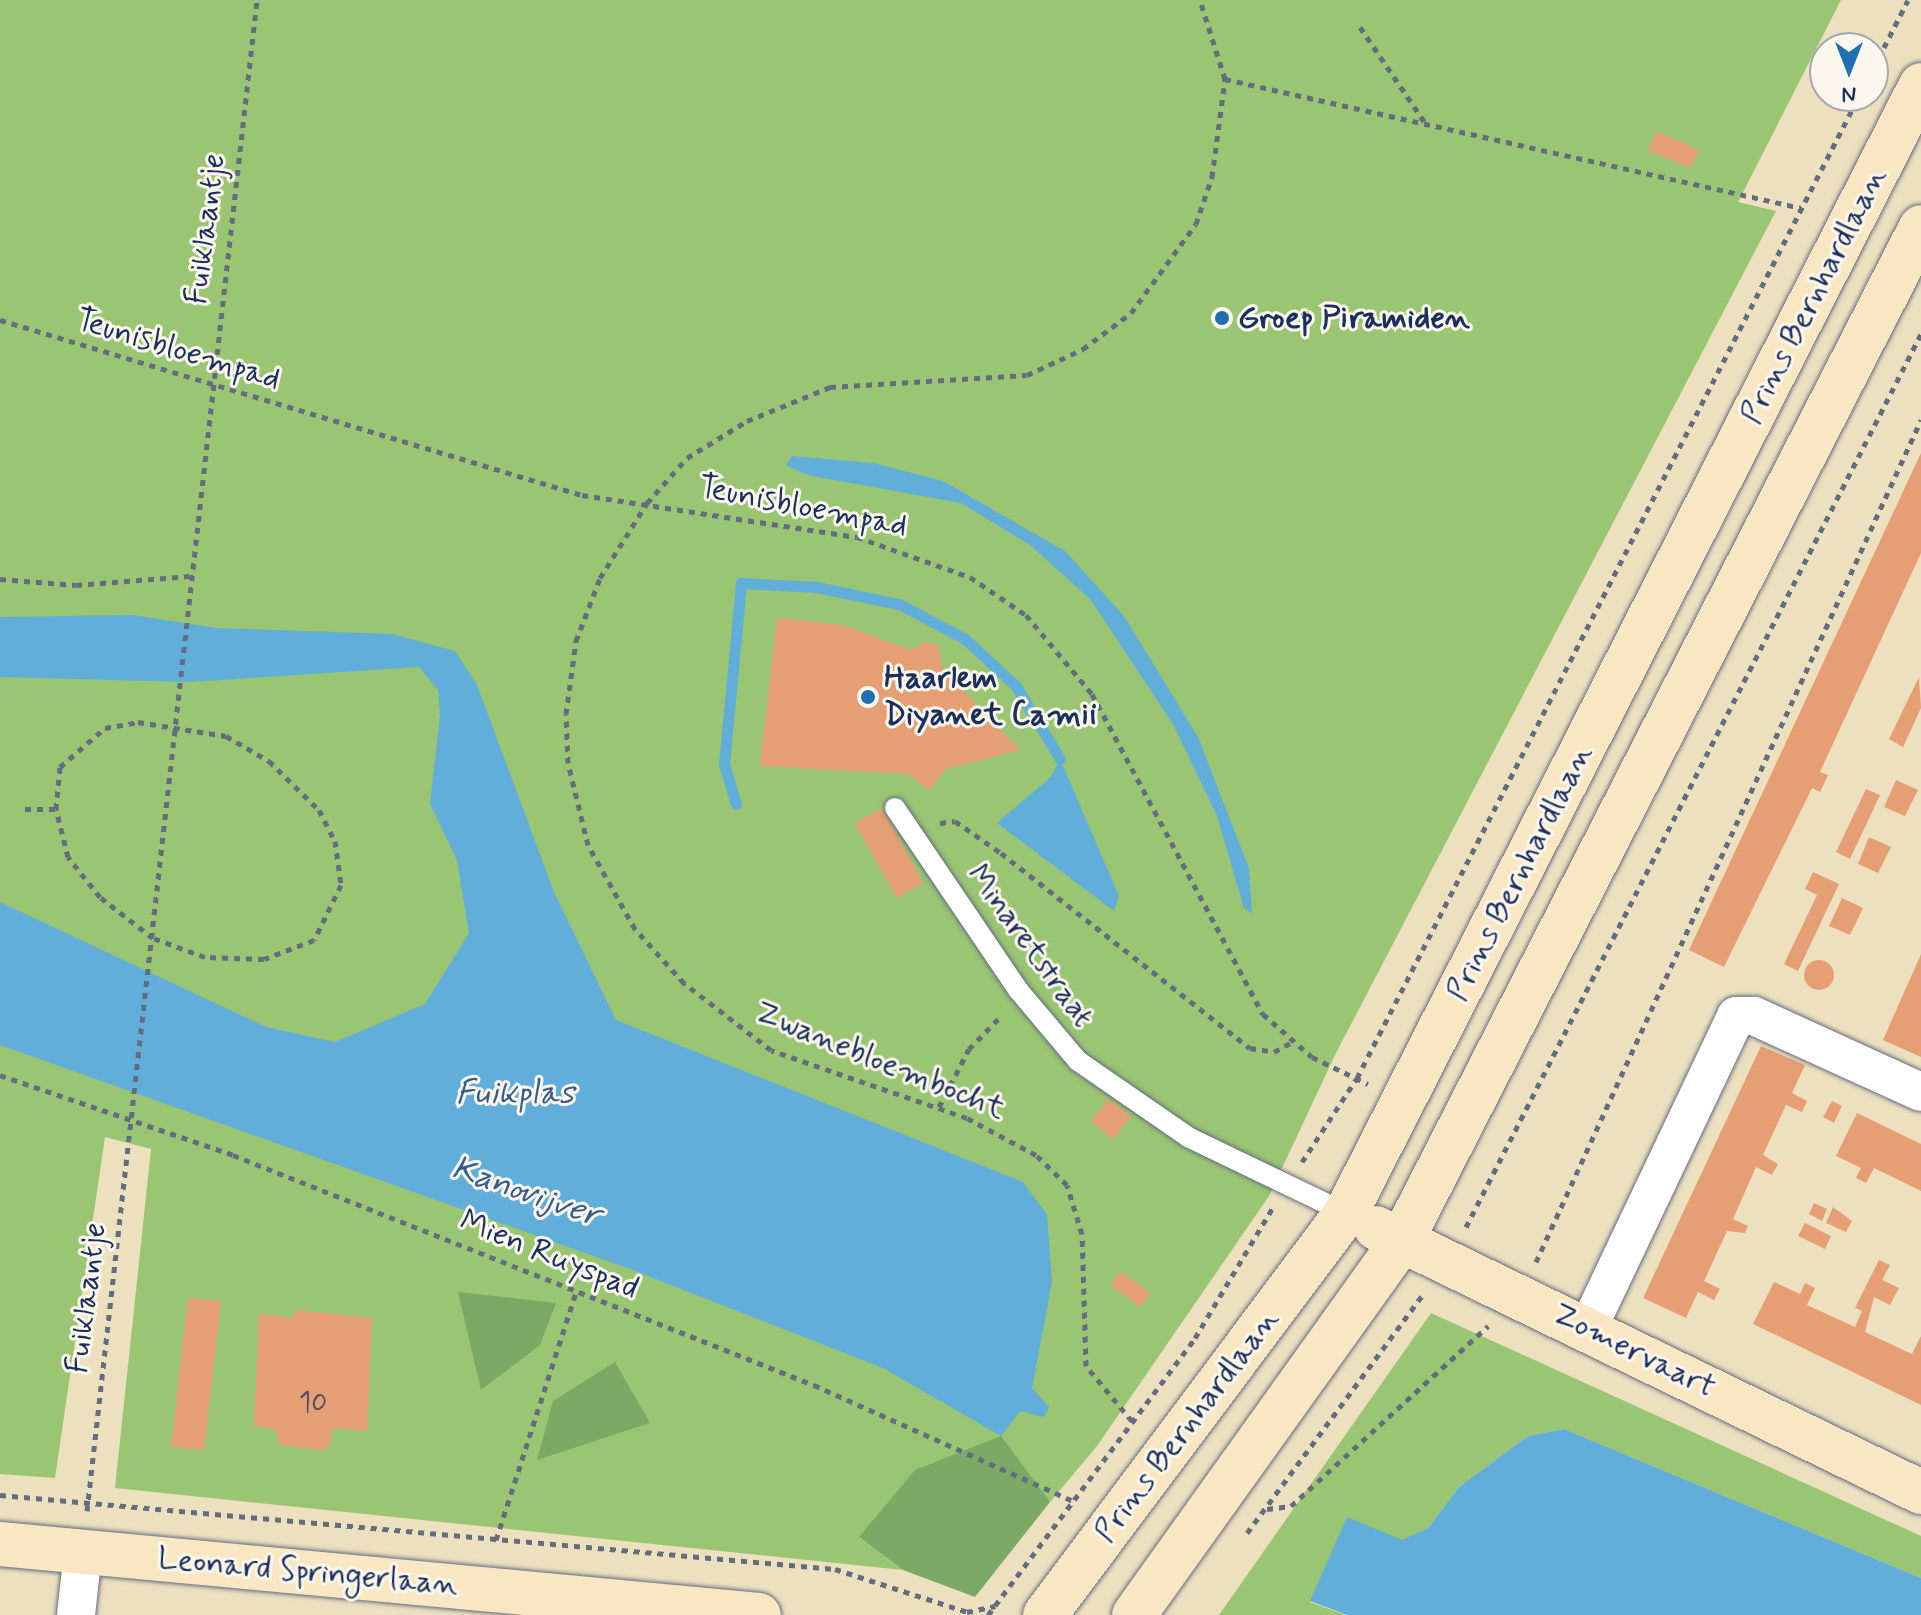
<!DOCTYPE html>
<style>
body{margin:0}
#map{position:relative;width:1921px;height:1615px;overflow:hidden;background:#ede0bf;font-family:Mynerve,sans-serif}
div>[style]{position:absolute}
.green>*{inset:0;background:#9ac572}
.forest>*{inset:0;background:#7baa64}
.water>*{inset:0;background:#61aeda}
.stream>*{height:11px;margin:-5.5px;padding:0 5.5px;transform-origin:5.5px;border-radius:5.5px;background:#61aeda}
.building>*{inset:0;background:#e69f75}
.round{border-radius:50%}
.path>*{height:5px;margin-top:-2.5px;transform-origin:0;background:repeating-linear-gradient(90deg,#646d80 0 6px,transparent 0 12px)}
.roads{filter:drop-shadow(0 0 2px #646d80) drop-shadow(0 0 2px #646d80)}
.lane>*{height:20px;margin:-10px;padding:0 10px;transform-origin:10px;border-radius:10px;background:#fff}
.street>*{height:38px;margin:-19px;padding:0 19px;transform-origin:19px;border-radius:19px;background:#fff}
.secondary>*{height:44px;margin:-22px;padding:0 22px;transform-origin:22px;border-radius:22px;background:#f9e7c3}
.dots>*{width:22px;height:22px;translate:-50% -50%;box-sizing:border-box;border:4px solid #fbf7ec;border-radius:50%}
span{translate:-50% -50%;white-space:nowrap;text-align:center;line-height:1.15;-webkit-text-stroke:6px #fbf7ec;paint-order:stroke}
.number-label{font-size:28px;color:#4e4b64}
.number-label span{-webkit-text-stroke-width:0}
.street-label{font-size:32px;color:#1b2f5e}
.poi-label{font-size:32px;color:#1b2f5e;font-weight:700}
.left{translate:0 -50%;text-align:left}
.water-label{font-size:34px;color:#345b89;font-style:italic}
.north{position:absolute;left:1809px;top:32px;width:80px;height:80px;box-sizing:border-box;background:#fbf7ec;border:2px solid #a1a7b3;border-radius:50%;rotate:180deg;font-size:22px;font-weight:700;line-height:32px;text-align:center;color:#1b2f5e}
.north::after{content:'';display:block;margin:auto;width:28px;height:36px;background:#1f6fb2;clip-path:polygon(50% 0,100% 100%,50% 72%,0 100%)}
</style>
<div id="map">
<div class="green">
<div style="clip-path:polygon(0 0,1841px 0,1738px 202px,1776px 211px,1336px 1053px,1269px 1196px,1097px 1446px,1050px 1502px,969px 1449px,859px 1537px,903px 1570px,115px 1488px,151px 1149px,105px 1137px,55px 1478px,0 1474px)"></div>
<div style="clip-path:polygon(1431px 1313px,1921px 1536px,1921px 1578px,1564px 1429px,1528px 1436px,1459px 1487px,1428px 1528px,1310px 1602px,1346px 1615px,1219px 1615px)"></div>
</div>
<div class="forest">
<div style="clip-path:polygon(458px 1292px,556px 1303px,540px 1345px,481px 1390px)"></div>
<div style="clip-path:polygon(615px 1362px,650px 1423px,537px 1460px,553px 1401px)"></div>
<div style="clip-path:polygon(1001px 1436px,1050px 1502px,975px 1597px,903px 1570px,859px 1537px,915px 1470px)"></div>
</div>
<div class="water">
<div style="clip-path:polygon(792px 456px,873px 463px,943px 481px,1065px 551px,1124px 616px,1198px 737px,1249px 868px,1252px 913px,1244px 908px,1217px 816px,1174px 726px,1091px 600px,1030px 545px,961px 503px,807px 475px,786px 465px)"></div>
<div style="clip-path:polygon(133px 615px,216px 628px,392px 634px,455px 651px,477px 685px,554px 892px,616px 1020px,1023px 1182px,1047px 1215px,1052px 1282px,1032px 1388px,1049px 1407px,1044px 1417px,1020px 1411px,1001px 1436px,883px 1368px,630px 1269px,0 1045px,0 902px,266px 1027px,335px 1042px,425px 1004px,469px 933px,457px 860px,430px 804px,440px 716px,438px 690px,419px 667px,189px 682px,0 677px,0 617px)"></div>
<div style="clip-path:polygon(1060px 759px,1119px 896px,1114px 911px,997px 823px,1051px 777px)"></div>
<div style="clip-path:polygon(1564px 1429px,1921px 1578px,1921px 1615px,1347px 1615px,1310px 1601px,1347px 1517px,1402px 1540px,1428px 1528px,1459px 1487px,1528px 1436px)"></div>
</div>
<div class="stream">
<div style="left:736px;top:804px;width:42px;rotate:-106.7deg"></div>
<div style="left:724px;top:764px;width:182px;rotate:-84.6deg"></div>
<div style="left:741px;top:583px;width:75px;rotate:3.1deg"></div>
<div style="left:816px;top:587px;width:85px;rotate:11.6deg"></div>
<div style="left:899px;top:604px;width:75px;rotate:27.9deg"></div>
<div style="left:965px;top:639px;width:69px;rotate:42.7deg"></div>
<div style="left:1016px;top:686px;width:85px;rotate:58.9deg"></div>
</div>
<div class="building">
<div style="clip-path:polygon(1656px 131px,1699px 150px,1690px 168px,1648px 150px)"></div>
<div style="clip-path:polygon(1921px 453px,1921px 553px,1820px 772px,1828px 775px,1820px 792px,1812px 788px,1724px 967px,1689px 950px)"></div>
<div style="clip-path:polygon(777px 618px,843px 625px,911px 650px,925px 642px,938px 645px,942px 668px,1020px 750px,945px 769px,930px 790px,908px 774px,760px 766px)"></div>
<div style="clip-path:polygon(1919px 677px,1921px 708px,1903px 747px,1889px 739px)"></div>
<div style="clip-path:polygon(1896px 780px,1918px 790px,1905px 816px,1884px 807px)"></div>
<div style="clip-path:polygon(1866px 789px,1880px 795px,1850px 859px,1836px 852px)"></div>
<div style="clip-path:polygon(882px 808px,923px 883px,897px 898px,855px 823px)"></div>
<div style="clip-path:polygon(1869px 837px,1891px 847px,1878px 873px,1858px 864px)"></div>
<div style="clip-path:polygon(1813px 872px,1839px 884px,1798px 971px,1784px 964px,1817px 895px,1805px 889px)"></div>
<div style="clip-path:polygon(1842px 898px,1863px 908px,1850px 935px,1829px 926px)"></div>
<div style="clip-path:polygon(1921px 954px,1921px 1057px,1883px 1040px)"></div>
<div class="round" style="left:1804px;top:960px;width:30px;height:30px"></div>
<div style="clip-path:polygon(1761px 1046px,1805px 1065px,1792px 1093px,1807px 1101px,1802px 1112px,1786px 1105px,1763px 1155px,1778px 1164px,1772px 1175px,1756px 1167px,1733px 1219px,1748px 1226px,1745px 1233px,1727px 1231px,1704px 1281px,1720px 1289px,1714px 1300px,1698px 1292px,1686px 1318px,1643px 1298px)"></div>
<div style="clip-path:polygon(1108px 1099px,1131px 1116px,1113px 1139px,1091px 1121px)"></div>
<div style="clip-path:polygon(1832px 1101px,1842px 1106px,1834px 1123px,1823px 1117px)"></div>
<div style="clip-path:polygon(1857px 1113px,1921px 1144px,1921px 1191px,1874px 1168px,1866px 1183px,1856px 1178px,1861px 1168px,1836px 1156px)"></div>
<div style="clip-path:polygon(1814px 1203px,1827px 1209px,1822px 1221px,1809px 1214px)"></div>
<div style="clip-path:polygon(1833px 1207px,1852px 1221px,1846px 1232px,1826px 1223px)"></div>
<div style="clip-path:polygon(1805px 1223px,1831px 1236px,1825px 1249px,1798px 1236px)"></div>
<div style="clip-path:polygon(1879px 1260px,1890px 1265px,1882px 1280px,1899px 1288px,1890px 1305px,1874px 1297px,1865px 1332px,1912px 1354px,1921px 1336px,1921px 1405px,1753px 1324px,1774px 1282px,1800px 1294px,1805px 1283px,1815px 1288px,1807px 1305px,1855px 1327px,1862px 1311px,1855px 1308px)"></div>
<div style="clip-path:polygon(1120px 1271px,1150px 1293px,1140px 1307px,1111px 1285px)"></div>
<div style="clip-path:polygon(188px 1298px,221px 1301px,204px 1450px,171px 1447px)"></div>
<div style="clip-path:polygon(295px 1310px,372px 1318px,367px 1431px,332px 1428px,330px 1444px,321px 1450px,280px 1445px,275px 1429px,254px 1426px,259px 1314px,294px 1318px)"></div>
</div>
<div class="path">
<div style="left:1360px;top:27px;width:117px;rotate:55.8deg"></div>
<div style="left:1873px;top:69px;width:77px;rotate:-63.1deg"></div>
<div style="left:1225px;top:79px;width:590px;rotate:12.62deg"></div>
<div style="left:0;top:320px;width:608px;rotate:16.74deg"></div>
<div style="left:582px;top:495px;width:278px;rotate:8.7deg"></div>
<div style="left:857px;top:537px;width:120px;rotate:19.5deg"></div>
<div style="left:970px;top:577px;width:68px;rotate:34.2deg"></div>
<div style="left:1026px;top:615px;width:103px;rotate:50.1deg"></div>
<div style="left:1092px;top:694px;width:363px;rotate:61.9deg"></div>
<div style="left:1263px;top:1014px;width:65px;rotate:41.3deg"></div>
<div style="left:1312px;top:1057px;width:62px;rotate:25.7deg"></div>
<div style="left:0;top:579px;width:76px;rotate:4.5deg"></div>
<div style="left:76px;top:585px;width:114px;rotate:-4.5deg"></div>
<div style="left:138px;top:722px;width:89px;rotate:9deg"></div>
<div style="left:226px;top:736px;width:50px;rotate:30.2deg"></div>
<div style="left:269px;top:761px;width:70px;rotate:44.4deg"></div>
<div style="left:319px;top:810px;width:35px;rotate:63deg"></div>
<div style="left:335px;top:841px;width:44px;rotate:82.2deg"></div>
<div style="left:341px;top:885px;width:61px;rotate:116.1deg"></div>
<div style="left:314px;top:940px;width:53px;rotate:159.2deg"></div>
<div style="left:264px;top:959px;width:59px;rotate:-178.1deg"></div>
<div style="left:205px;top:957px;width:55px;rotate:-159.9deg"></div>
<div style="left:153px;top:938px;width:67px;rotate:-142.3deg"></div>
<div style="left:100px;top:897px;width:51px;rotate:-128.7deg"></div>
<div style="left:68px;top:857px;width:49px;rotate:-104deg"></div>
<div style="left:56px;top:809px;width:42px;rotate:-84.6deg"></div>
<div style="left:60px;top:767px;width:60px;rotate:-40.9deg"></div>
<div style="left:105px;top:728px;width:34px;rotate:-10deg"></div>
<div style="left:25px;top:809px;width:31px"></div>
<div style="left:940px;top:823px;width:15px;rotate:-8deg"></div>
<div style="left:955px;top:821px;width:56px;rotate:34.8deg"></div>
<div style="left:1001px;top:853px;width:316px;rotate:38.1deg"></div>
<div style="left:1250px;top:1048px;width:24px;rotate:9deg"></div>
<div style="left:1274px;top:1052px;width:23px;rotate:-29deg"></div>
<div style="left:0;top:1075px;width:246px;rotate:18.9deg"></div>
<div style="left:233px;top:1155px;width:625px;rotate:21.6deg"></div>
<div style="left:814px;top:1385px;width:284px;rotate:24.1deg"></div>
<div style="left:939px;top:1107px;width:65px;rotate:-62.7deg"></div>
<div style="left:969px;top:1049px;width:47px;rotate:-45.9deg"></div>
<div style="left:1302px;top:1162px;width:100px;rotate:-56.8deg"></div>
<div style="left:1357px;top:1078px;width:1103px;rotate:-62.92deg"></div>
<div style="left:1466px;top:1227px;width:1002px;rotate:-63deg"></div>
<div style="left:1536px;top:1262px;width:926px;rotate:-65.43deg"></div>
<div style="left:1132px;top:1421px;width:72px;rotate:-129.9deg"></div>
<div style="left:1086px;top:1366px;width:132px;rotate:-91.7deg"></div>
<div style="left:1082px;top:1234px;width:51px;rotate:-107deg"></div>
<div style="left:1067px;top:1185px;width:43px;rotate:-135.9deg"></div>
<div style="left:1036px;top:1155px;width:78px;rotate:-151.8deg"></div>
<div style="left:967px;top:1118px;width:207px;rotate:-160.9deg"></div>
<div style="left:771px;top:1050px;width:110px;rotate:-142.4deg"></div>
<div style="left:684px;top:983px;width:73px;rotate:-132.2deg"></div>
<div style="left:635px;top:929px;width:96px;rotate:-119.2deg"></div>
<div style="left:588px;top:845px;width:84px;rotate:-103.7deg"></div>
<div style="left:568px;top:763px;width:49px;rotate:-92.3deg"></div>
<div style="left:566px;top:714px;width:74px;rotate:-82.2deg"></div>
<div style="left:576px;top:641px;width:67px;rotate:-69.1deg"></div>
<div style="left:600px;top:578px;width:89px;rotate:-57.9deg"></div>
<div style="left:647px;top:503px;width:60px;rotate:-48.4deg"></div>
<div style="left:687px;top:458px;width:70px;rotate:-31.7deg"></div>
<div style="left:747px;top:421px;width:90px;rotate:-22.3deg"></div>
<div style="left:830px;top:387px;width:197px;rotate:-3.5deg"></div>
<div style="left:1027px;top:375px;width:62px;rotate:-24.9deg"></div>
<div style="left:1083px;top:349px;width:60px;rotate:-36.9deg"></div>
<div style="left:1131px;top:313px;width:110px;rotate:-53.9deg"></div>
<div style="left:1196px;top:224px;width:50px;rotate:-71.2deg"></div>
<div style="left:1212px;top:177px;width:99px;rotate:-82.4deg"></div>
<div style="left:1225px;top:79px;width:83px;rotate:-107.6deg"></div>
<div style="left:0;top:1495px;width:838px;rotate:5.06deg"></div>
<div style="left:835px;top:1569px;width:139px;rotate:18deg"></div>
<div style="left:967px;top:1612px;width:29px;rotate:-12deg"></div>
<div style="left:1267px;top:1509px;width:24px;rotate:-7deg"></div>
<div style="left:1291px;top:1506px;width:267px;rotate:-42.4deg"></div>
<div style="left:87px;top:1511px;width:1521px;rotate:-83.58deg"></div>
<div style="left:1247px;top:1533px;width:298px;rotate:-53.6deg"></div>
<div style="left:496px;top:1540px;width:261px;rotate:-72.1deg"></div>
<div style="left:988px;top:1615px;width:346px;rotate:-53.2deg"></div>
<div style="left:1195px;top:1338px;width:152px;rotate:-59.2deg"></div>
</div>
<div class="roads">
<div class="lane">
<div style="left:895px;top:808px;width:221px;rotate:55.9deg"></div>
<div style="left:1019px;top:991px;width:92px;rotate:49.9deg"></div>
<div style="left:1078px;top:1061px;width:134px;rotate:34.6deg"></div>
<div style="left:1188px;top:1137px;width:175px;rotate:25.7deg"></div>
</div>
<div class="street">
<div style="left:1589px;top:1326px;width:343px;rotate:-64.6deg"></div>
<div style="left:1736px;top:1016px;width:18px"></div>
<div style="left:1754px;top:1016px;width:183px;rotate:24.5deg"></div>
<div style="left:76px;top:1615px;width:63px;rotate:-83.7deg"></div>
</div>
<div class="secondary">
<div style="left:1376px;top:1228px;width:606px;rotate:25.85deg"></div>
<div style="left:0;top:1544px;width:762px;rotate:5.34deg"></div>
<div style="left:1045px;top:1615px;width:502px;rotate:-53.18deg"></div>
<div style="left:1346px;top:1213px;width:1266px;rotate:-62.99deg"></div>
<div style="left:1134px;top:1615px;width:461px;rotate:-54.4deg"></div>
<div style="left:1402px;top:1240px;width:1138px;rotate:-62.87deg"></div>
</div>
</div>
<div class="dots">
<div style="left:1222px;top:318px;background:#1f6fb2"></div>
<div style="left:868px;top:697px;background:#1f6fb2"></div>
</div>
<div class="number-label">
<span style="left:313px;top:1404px">10</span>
</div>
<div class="street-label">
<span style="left:206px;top:229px;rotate:-83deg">Fuiklaantje</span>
<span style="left:1814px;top:296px;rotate:-63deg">Prins Bernhardlaan</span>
<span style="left:178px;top:350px;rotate:17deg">Teunisbloempad</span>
<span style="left:803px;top:507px;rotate:11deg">Teunisbloempad</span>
<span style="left:1520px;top:873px;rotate:-63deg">Prins Bernhardlaan</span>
<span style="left:1030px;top:946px;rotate:54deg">Minaretstraat</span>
<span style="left:880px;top:1061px;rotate:22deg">Zwanebloembocht</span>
<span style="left:549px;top:1255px;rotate:22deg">Mien Ruyspad</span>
<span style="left:87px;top:1298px;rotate:-83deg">Fuiklaantje</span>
<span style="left:1634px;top:1351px;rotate:26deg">Zomervaart</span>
<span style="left:1187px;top:1426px;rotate:-53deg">Prins Bernhardlaan</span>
<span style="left:308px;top:1572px;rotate:5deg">Leonard Springerlaan</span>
</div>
<div class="poi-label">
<span class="left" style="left:1238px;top:318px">Groep Piramiden</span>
<span class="left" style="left:884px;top:697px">Haarlem<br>Diyanet Camii</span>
</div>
<div class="water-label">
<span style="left:515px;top:1094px">Fuikplas</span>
<span style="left:526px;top:1192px;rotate:19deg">Kanovijver</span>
</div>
<div class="north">N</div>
</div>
